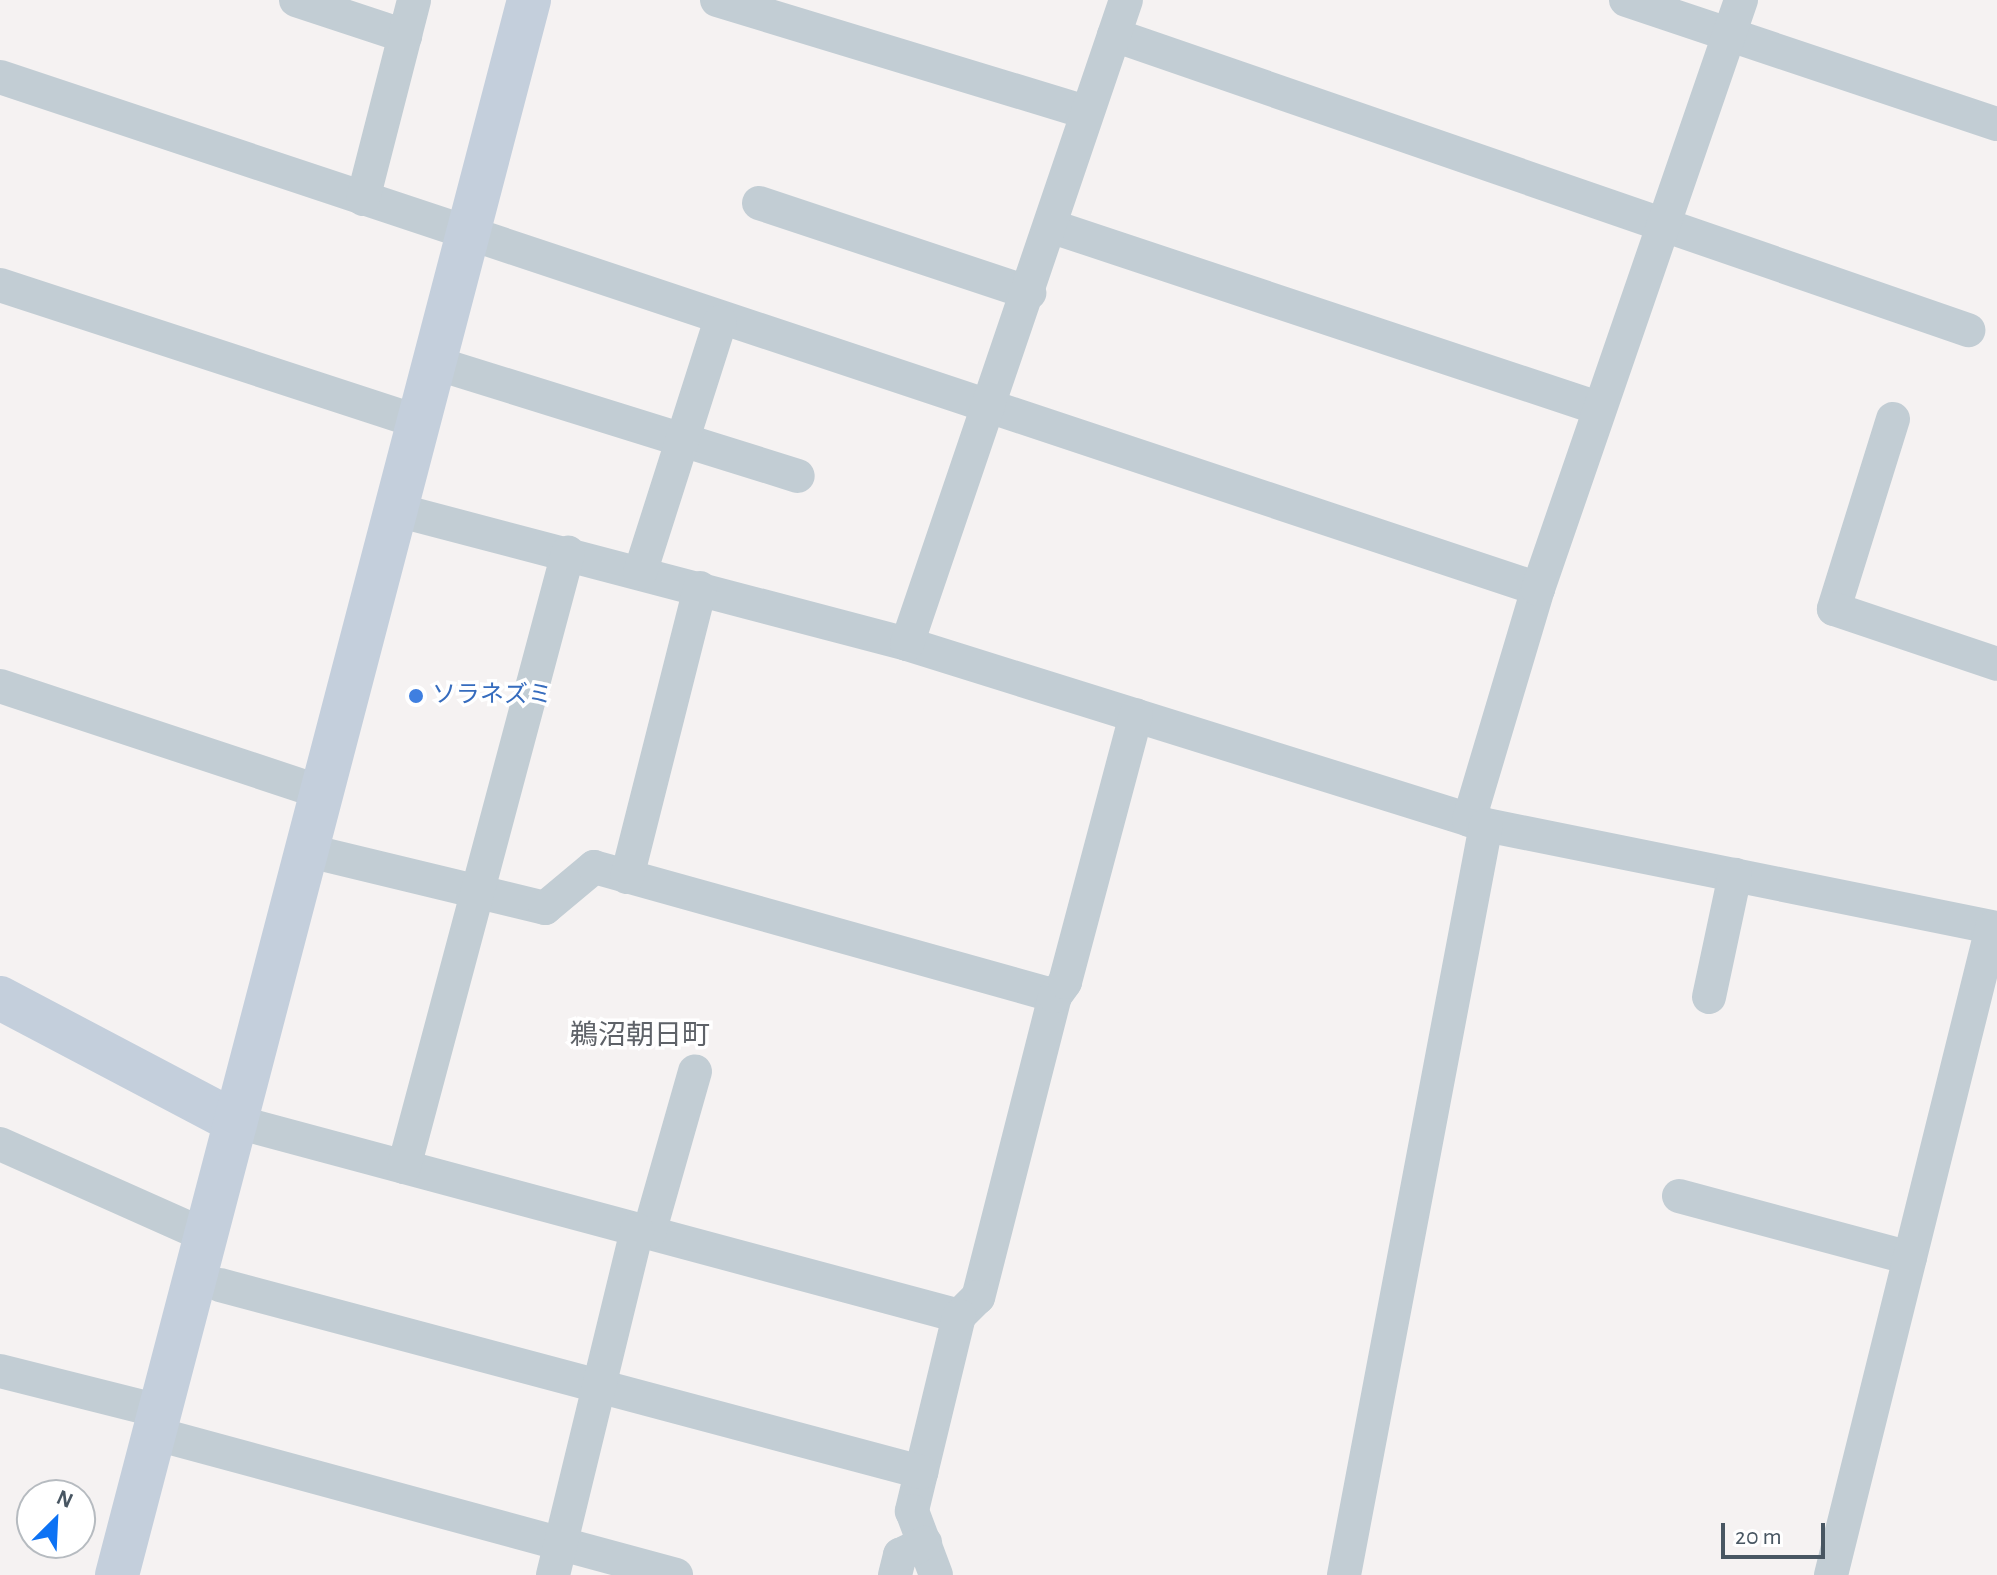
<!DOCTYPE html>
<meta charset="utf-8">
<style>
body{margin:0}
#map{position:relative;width:1997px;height:1575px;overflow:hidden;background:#f5f2f2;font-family:"Alegreya Sans","Noto Sans JP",sans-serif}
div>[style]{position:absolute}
.street>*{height:34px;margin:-17px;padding:0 17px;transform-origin:17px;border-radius:17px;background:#c2cdd4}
.secondary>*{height:44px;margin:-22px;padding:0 22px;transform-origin:22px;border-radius:22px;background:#c4cfdc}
.dots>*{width:22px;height:22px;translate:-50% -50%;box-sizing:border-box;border:4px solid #fff;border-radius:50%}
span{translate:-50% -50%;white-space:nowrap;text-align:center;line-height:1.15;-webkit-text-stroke:7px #fff;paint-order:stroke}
.shop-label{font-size:24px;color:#366cbe}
.left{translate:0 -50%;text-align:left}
.quarter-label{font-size:28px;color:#5e6268}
.north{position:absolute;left:16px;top:1479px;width:80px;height:80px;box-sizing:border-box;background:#fff;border:2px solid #b6bbc0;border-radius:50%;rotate:24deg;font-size:22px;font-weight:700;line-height:32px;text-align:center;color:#485662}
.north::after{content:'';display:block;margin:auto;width:28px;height:36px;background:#0d72f4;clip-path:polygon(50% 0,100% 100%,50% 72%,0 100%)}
.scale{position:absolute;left:1721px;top:1523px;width:104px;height:36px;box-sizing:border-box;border:4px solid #485662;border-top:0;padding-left:10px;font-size:24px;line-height:28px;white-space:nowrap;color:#485662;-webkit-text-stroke:6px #fff;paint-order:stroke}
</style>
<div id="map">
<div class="street">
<div style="left:296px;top:0;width:115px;rotate:18.3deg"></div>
<div style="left:717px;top:0;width:386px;rotate:16.9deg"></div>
<div style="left:1626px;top:0;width:391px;rotate:18.5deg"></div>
<div style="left:1114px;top:35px;width:904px;rotate:19.06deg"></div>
<div style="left:0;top:77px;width:1621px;rotate:18.41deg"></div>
<div style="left:363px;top:199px;width:205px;rotate:-75.6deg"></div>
<div style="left:759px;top:203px;width:285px;rotate:18.4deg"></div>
<div style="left:1050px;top:226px;width:577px;rotate:18.37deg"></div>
<div style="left:0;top:285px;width:438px;rotate:18.1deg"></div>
<div style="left:432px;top:362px;width:383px;rotate:17.3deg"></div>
<div style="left:1893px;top:419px;width:199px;rotate:107.3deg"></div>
<div style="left:1834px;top:609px;width:172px;rotate:18.6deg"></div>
<div style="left:393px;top:509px;width:531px;rotate:14.72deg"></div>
<div style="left:907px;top:644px;width:607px;rotate:17.36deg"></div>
<div style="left:1486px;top:825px;width:521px;rotate:11.4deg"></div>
<div style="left:640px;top:573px;width:263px;rotate:-72.3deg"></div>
<div style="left:907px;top:644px;width:680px;rotate:-71.22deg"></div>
<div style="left:0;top:686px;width:337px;rotate:18.3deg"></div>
<div style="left:1469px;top:820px;width:241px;rotate:-73.4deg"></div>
<div style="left:1538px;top:589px;width:623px;rotate:-70.98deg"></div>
<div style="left:305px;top:850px;width:247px;rotate:13.6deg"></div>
<div style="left:545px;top:908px;width:64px;rotate:-39.9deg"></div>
<div style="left:594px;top:867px;width:479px;rotate:15.6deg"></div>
<div style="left:1055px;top:996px;width:311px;rotate:104.3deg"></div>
<div style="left:978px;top:1297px;width:27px;rotate:135deg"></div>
<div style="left:627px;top:877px;width:298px;rotate:-75.8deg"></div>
<div style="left:1055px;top:996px;width:17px;rotate:-54deg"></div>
<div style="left:1065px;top:982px;width:276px;rotate:-75.1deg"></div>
<div style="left:1709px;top:997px;width:125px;rotate:-78deg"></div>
<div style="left:233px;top:1121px;width:752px;rotate:15.03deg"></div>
<div style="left:959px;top:1316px;width:201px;rotate:103.6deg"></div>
<div style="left:912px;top:1511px;width:68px;rotate:69.4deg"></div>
<div style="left:0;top:1144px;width:223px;rotate:24deg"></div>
<div style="left:404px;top:1167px;width:636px;rotate:-75.05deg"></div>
<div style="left:1679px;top:1196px;width:239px;rotate:15deg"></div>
<div style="left:649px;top:1233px;width:168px;rotate:-74.1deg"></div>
<div style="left:220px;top:1285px;width:726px;rotate:14.94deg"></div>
<div style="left:0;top:1371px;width:164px;rotate:14.1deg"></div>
<div style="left:153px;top:1433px;width:542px;rotate:15.19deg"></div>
<div style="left:553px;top:1575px;width:355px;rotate:-76.3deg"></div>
<div style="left:895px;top:1575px;width:21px;rotate:-76deg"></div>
<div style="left:900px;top:1555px;width:28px;rotate:-26deg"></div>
<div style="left:1344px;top:1575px;width:763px;rotate:-79.28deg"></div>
<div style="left:1831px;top:1575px;width:667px;rotate:-76.03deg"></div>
</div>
<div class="secondary">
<div style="left:0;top:998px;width:263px;rotate:27.8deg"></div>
<div style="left:117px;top:1575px;width:1628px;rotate:-75.34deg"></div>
</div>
<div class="dots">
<div style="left:416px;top:696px;background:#3f7fe0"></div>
</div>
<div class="shop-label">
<span class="left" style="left:432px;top:696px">ソラネズミ</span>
</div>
<div class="quarter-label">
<span style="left:640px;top:1036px">鵜沼朝日町</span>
</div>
<div class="north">N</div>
<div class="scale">20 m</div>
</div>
